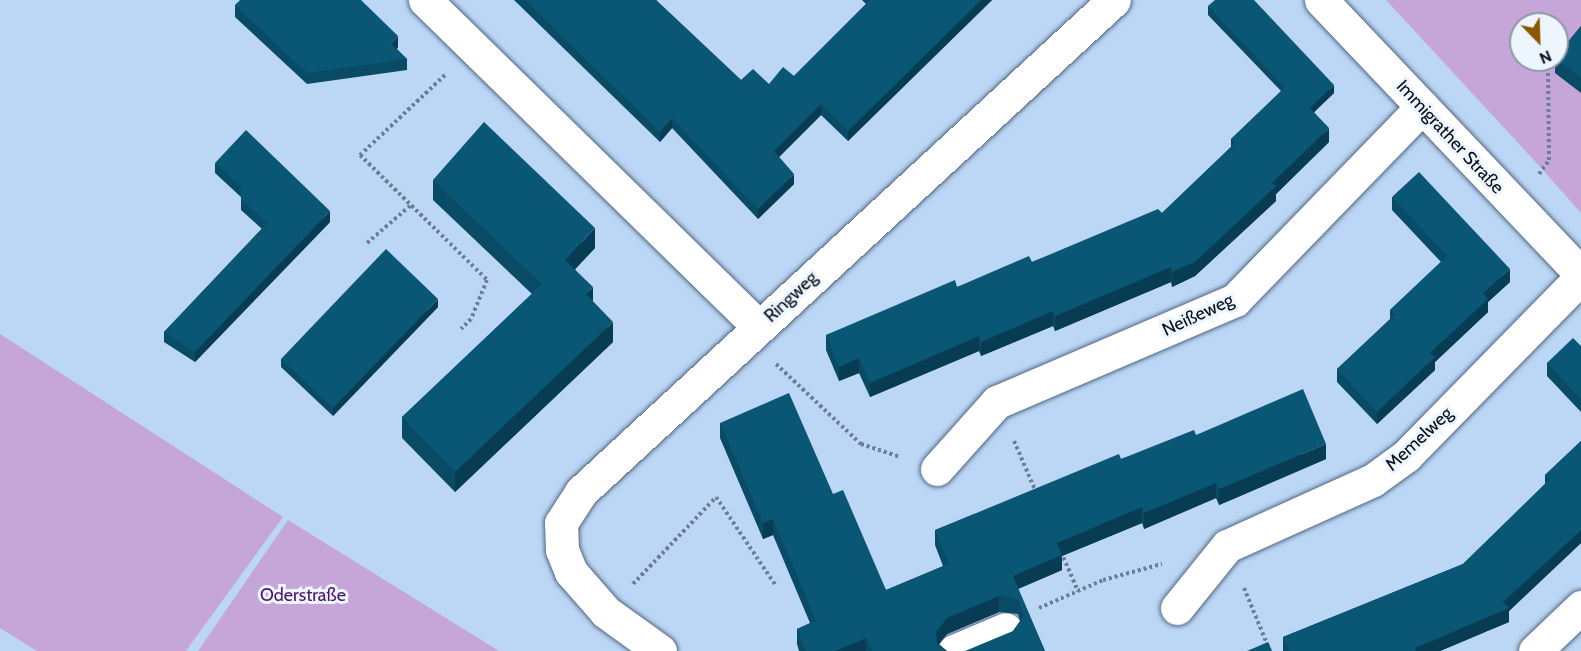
<!DOCTYPE html>
<meta charset="utf-8">
<style>
body{margin:0}
#map{position:relative;width:1581px;height:651px;overflow:hidden;background:#bcd6f5;font-family:Cabin,sans-serif}
div>[style]{position:absolute}
.green>*{inset:0;background:#c6a6d9}
.path>*{height:4px;margin-top:-2px;transform-origin:0;background:repeating-linear-gradient(90deg,#6d7f95 0 3px,transparent 0 6px)}
.roads{filter:drop-shadow(0 0 2px #506782) drop-shadow(0 0 2px #506782)}
.minor>*{height:33px;margin:-16.5px;padding:0 16.5px;transform-origin:16.5px;border-radius:16.5px;background:#fff}
.wall>*{inset:0;background:#094a65}
.shaded-wall>*{inset:0;background:#073c52}
.building>*{inset:0;background:#0a5675}
span{translate:-50% -50%;white-space:nowrap;text-align:center;line-height:1.15;-webkit-text-stroke:6px #edf5ff;paint-order:stroke}
.street-label{font-size:18px;color:#050d17}
.park-label{font-size:18px;color:#4b1665}
.north{position:absolute;left:1509px;top:12px;width:60px;height:60px;box-sizing:border-box;background:#edf5ff;border:2px solid #9098a2;border-radius:50%;rotate:157deg;font-size:16px;font-weight:700;line-height:24px;text-align:center;color:#050d17}
.north::after{content:'';display:block;margin:auto;width:21px;height:27px;background:#8a5901;clip-path:polygon(50% 0,100% 100%,50% 72%,0 100%)}
</style>
<div id="map">
<div class="green">
<div style="clip-path:polygon(evenodd,1386px 0,1581px 0,1581px 213px,1543px 170px,1386px 0,1521px 24px,1557px 24px,1557px 60px,1521px 60px,1521px 24px)"></div>
<div style="clip-path:polygon(0 334px,283px 517px,186px 651px,37px 651px,0 628px)"></div>
<div style="clip-path:polygon(288px 520px,499px 651px,198px 651px)"></div>
</div>
<div class="path">
<div style="left:445px;top:75px;width:117px;rotate:136.7deg"></div>
<div style="left:360px;top:155px;width:178px;rotate:44.5deg"></div>
<div style="left:487px;top:280px;width:42px;rotate:112.3deg"></div>
<div style="left:471px;top:319px;width:14px;rotate:135deg"></div>
<div style="left:1539px;top:174px;width:17px;rotate:-54deg"></div>
<div style="left:1549px;top:160px;width:92px;rotate:-90.6deg"></div>
<div style="left:1548px;top:68px;width:10px;rotate:-53deg"></div>
<div style="left:367px;top:243px;width:57px;rotate:-40.7deg"></div>
<div style="left:776px;top:364px;width:117px;rotate:43.3deg"></div>
<div style="left:861px;top:444px;width:41px;rotate:18.4deg"></div>
<div style="left:1014px;top:441px;width:56px;rotate:66.7deg"></div>
<div style="left:1061px;top:552px;width:43px;rotate:66.4deg"></div>
<div style="left:633px;top:584px;width:120px;rotate:-46.3deg"></div>
<div style="left:716px;top:497px;width:107px;rotate:56deg"></div>
<div style="left:1244px;top:588px;width:68px;rotate:67.6deg"></div>
<div style="left:1039px;top:608px;width:70px;rotate:-23.6deg"></div>
<div style="left:1103px;top:580px;width:61px;rotate:-15.2deg"></div>
</div>
<div class="roads">
<div class="minor">
<div style="left:425px;top:0;width:467px;rotate:44.4deg"></div>
<div style="left:1321px;top:0;width:378px;rotate:46.5deg"></div>
<div style="left:937px;top:469px;width:90px;rotate:-48.2deg"></div>
<div style="left:997px;top:402px;width:259px;rotate:-23.2deg"></div>
<div style="left:1235px;top:300px;width:269px;rotate:-45.9deg"></div>
<div style="left:1177px;top:608px;width:80px;rotate:-51.1deg"></div>
<div style="left:1227px;top:546px;width:160px;rotate:-24.3deg"></div>
<div style="left:1373px;top:480px;width:41px;rotate:-36deg"></div>
<div style="left:1406px;top:456px;width:250px;rotate:-45.6deg"></div>
<div style="left:660px;top:651px;width:67px;rotate:-144.2deg"></div>
<div style="left:606px;top:612px;width:53px;rotate:-131.2deg"></div>
<div style="left:571px;top:572px;width:24px;rotate:-112deg"></div>
<div style="left:562px;top:550px;width:27px;rotate:-92deg"></div>
<div style="left:561px;top:523px;width:37px;rotate:-57deg"></div>
<div style="left:581px;top:492px;width:725px;rotate:-42.71deg"></div>
<div style="left:954px;top:651px;width:56px;rotate:-22.9deg"></div>
<div style="left:1535px;top:651px;width:64px;rotate:-43.7deg"></div>
</div>
</div>
<div class="wall">
<div style="clip-path:polygon(514px 0,656px 0,741px 80px,769px 84px,794px 76px,866px 4px,862px 0,992px 0,848px 141px,821px 115px,779px 157px,794px 184px,758px 219px,672px 128px,660px 142px)"></div>
<div style="clip-path:polygon(235px 5px,398px 47px,397px 49px,407px 59px,407px 70px,307px 84px,235px 17px)"></div>
<div style="clip-path:polygon(1208px 6px,1334px 93px,1314px 112px,1329px 142px,1276px 194px,1276px 201px,1195px 276px,1172px 287px,1171px 282px,1055px 331px,1053px 326px,981px 356px,979px 351px,870px 397px,859px 373px,839px 381px,826px 350px,826px 335px,957px 287px,1032px 262px,1162px 213px,1231px 147px,1231px 139px,1281px 91px,1208px 15px)"></div>
<div style="clip-path:polygon(1581px 26px,1581px 93px,1555px 73px,1555px 60px,1557px 60px,1557px 55px)"></div>
<div style="clip-path:polygon(215px 163px,330px 222px,195px 362px,164px 342px,164px 332px,262px 229px,241px 210px,241px 197px,215px 173px)"></div>
<div style="clip-path:polygon(433px 180px,595px 248px,575px 269px,593px 302px,613px 342px,455px 492px,402px 438px,402px 417px,532px 294px,433px 200px)"></div>
<div style="clip-path:polygon(1392px 197px,1510px 282px,1488px 302px,1488px 312px,1435px 362px,1435px 370px,1377px 424px,1337px 382px,1337px 369px,1390px 319px,1390px 310px,1441px 262px,1392px 210px)"></div>
<div style="clip-path:polygon(438px 307px,333px 416px,281px 367px,281px 359px)"></div>
<div style="clip-path:polygon(1581px 346px,1581px 412px,1547px 376px,1547px 363px)"></div>
<div style="clip-path:polygon(720px 423px,833px 494px,886px 590px,943px 566px,935px 545px,935px 530px,1121px 459px,1196px 435px,1326px 459px,1219px 505px,1216px 498px,1144px 529px,1142px 523px,1062px 556px,1062px 570px,1018px 589px,1045px 651px,1013px 631px,1020px 621px,1018px 614px,999px 612px,947px 634px,939px 644px,947px 651px,799px 651px,797px 644px,797px 629px,810px 623px,773px 535px,763px 539px,720px 438px)"></div>
<div style="clip-path:polygon(1581px 441px,1581px 543px,1509px 611px,1509px 622px,1440px 651px,1283px 651px,1283px 637px,1463px 564px,1545px 484px,1545px 475px)"></div>
</div>
<div class="shaded-wall">
<div style="clip-path:polygon(981px 0,992px 0,848px 141px,848px 131px)"></div>
<div style="clip-path:polygon(398px 36px,398px 47px,391px 55px,391px 44px)"></div>
<div style="clip-path:polygon(1334px 85px,1334px 93px,1307px 119px,1307px 110px)"></div>
<div style="clip-path:polygon(821px 104px,821px 115px,774px 162px,774px 151px)"></div>
<div style="clip-path:polygon(672px 118px,672px 128px,660px 142px,660px 132px)"></div>
<div style="clip-path:polygon(1329px 128px,1329px 142px,1276px 194px,1276px 201px,1195px 276px,1172px 287px,1172px 272px,1272px 183px)"></div>
<div style="clip-path:polygon(794px 174px,794px 184px,758px 219px,758px 209px)"></div>
<div style="clip-path:polygon(330px 211px,330px 222px,195px 362px,195px 352px)"></div>
<div style="clip-path:polygon(595px 228px,595px 248px,565px 280px,565px 260px)"></div>
<div style="clip-path:polygon(1171px 267px,1171px 282px,1055px 331px,1055px 316px)"></div>
<div style="clip-path:polygon(1510px 269px,1510px 282px,1488px 302px,1488px 312px,1435px 362px,1435px 370px,1377px 424px,1377px 412px,1483px 293px)"></div>
<div style="clip-path:polygon(593px 287px,593px 307px,586px 294px)"></div>
<div style="clip-path:polygon(438px 299px,438px 307px,333px 416px,333px 408px)"></div>
<div style="clip-path:polygon(1053px 311px,1053px 326px,981px 356px,981px 342px)"></div>
<div style="clip-path:polygon(613px 322px,613px 342px,455px 492px,455px 472px)"></div>
<div style="clip-path:polygon(979px 336px,979px 351px,870px 397px,870px 383px)"></div>
<div style="clip-path:polygon(859px 358px,859px 373px,839px 381px,839px 367px)"></div>
<div style="clip-path:polygon(1326px 444px,1326px 459px,1219px 505px,1219px 489px)"></div>
<div style="clip-path:polygon(1216px 483px,1216px 498px,1144px 529px,1144px 513px)"></div>
<div style="clip-path:polygon(1142px 507px,1142px 523px,1062px 556px,1062px 570px,1013px 591px,1013px 576px,1057px 543px)"></div>
<div style="clip-path:polygon(773px 519px,773px 535px,763px 539px,763px 523px)"></div>
<div style="clip-path:polygon(1581px 530px,1581px 543px,1509px 611px,1509px 622px,1440px 651px,1415px 651px,1415px 648px,1503px 602px)"></div>
<div style="clip-path:polygon(999px 596px,999px 612px,947px 634px,936px 648px,936px 632px,947px 618px)"></div>
<div style="clip-path:polygon(866px 638px,866px 651px,835px 651px)"></div>
</div>
<div class="building">
<div style="clip-path:polygon(240px 0,361px 0,398px 36px,391px 44px,407px 59px,307px 73px,235px 5px)"></div>
<div style="clip-path:polygon(525px 0,656px 0,741px 80px,753px 69px,769px 84px,783px 67px,794px 76px,870px 0,981px 0,848px 131px,821px 104px,774px 151px,794px 174px,758px 209px,672px 118px,660px 132px)"></div>
<div style="clip-path:polygon(1215px 0,1254px 0,1334px 85px,1310px 108px,1288px 85px,1285px 88px,1208px 6px)"></div>
<div style="clip-path:polygon(1581px 26px,1581px 78px,1557px 59px,1557px 55px)"></div>
<div style="clip-path:polygon(1288px 85px,1329px 128px,1272px 183px,1276px 186px,1195px 262px,1172px 272px,1171px 267px,1055px 316px,1053px 311px,981px 342px,979px 336px,870px 383px,859px 358px,839px 367px,826px 335px,955px 280px,957px 287px,1029px 256px,1032px 262px,1158px 209px,1162px 213px,1235px 143px,1231px 139px)"></div>
<div style="clip-path:polygon(484px 122px,595px 228px,565px 260px,593px 287px,586px 294px,613px 322px,455px 472px,402px 417px,542px 284px,433px 180px)"></div>
<div style="clip-path:polygon(246px 130px,330px 211px,195px 352px,164px 332px,267px 223px,241px 200px,241px 187px,215px 163px)"></div>
<div style="clip-path:polygon(1419px 172px,1510px 269px,1483px 293px,1488px 299px,1430px 353px,1435px 357px,1377px 412px,1337px 369px,1395px 315px,1390px 310px,1447px 256px,1392px 197px)"></div>
<div style="clip-path:polygon(386px 249px,438px 299px,333px 408px,281px 359px)"></div>
<div style="clip-path:polygon(1573px 338px,1581px 346px,1581px 399px,1547px 363px)"></div>
<div style="clip-path:polygon(1303px 389px,1326px 444px,1219px 489px,1216px 483px,1144px 513px,1142px 507px,1057px 543px,1062px 555px,1013px 576px,1045px 651px,965px 651px,1013px 631px,1024px 616px,1018px 599px,999px 596px,947px 618px,936px 632px,937px 643px,947px 651px,872px 651px,866px 638px,835px 651px,806px 651px,797px 629px,816px 621px,773px 519px,763px 523px,720px 423px,789px 393px,833px 494px,843px 490px,886px 590px,949px 564px,935px 530px,1119px 454px,1121px 459px,1194px 430px,1196px 435px)"></div>
<div style="clip-path:polygon(1581px 441px,1581px 530px,1503px 602px,1509px 608px,1415px 648px,1416px 651px,1289px 651px,1283px 637px,1463px 564px,1550px 479px,1545px 475px)"></div>
<div style="clip-path:polygon(1268px 642px,1272px 651px,1247px 651px)"></div>
</div>
<div class="street-label">
<span style="left:1450px;top:137px;rotate:47deg">Immigrather Straße</span>
<span style="left:791px;top:297px;rotate:-43deg">Ringweg</span>
<span style="left:1198px;top:315px;rotate:-25deg">Neißeweg</span>
<span style="left:1419px;top:439px;rotate:-43deg">Memelweg</span>
</div>
<div class="park-label">
<span style="left:303px;top:595px">Oderstraße</span>
</div>
<div class="north">N</div>
</div>
